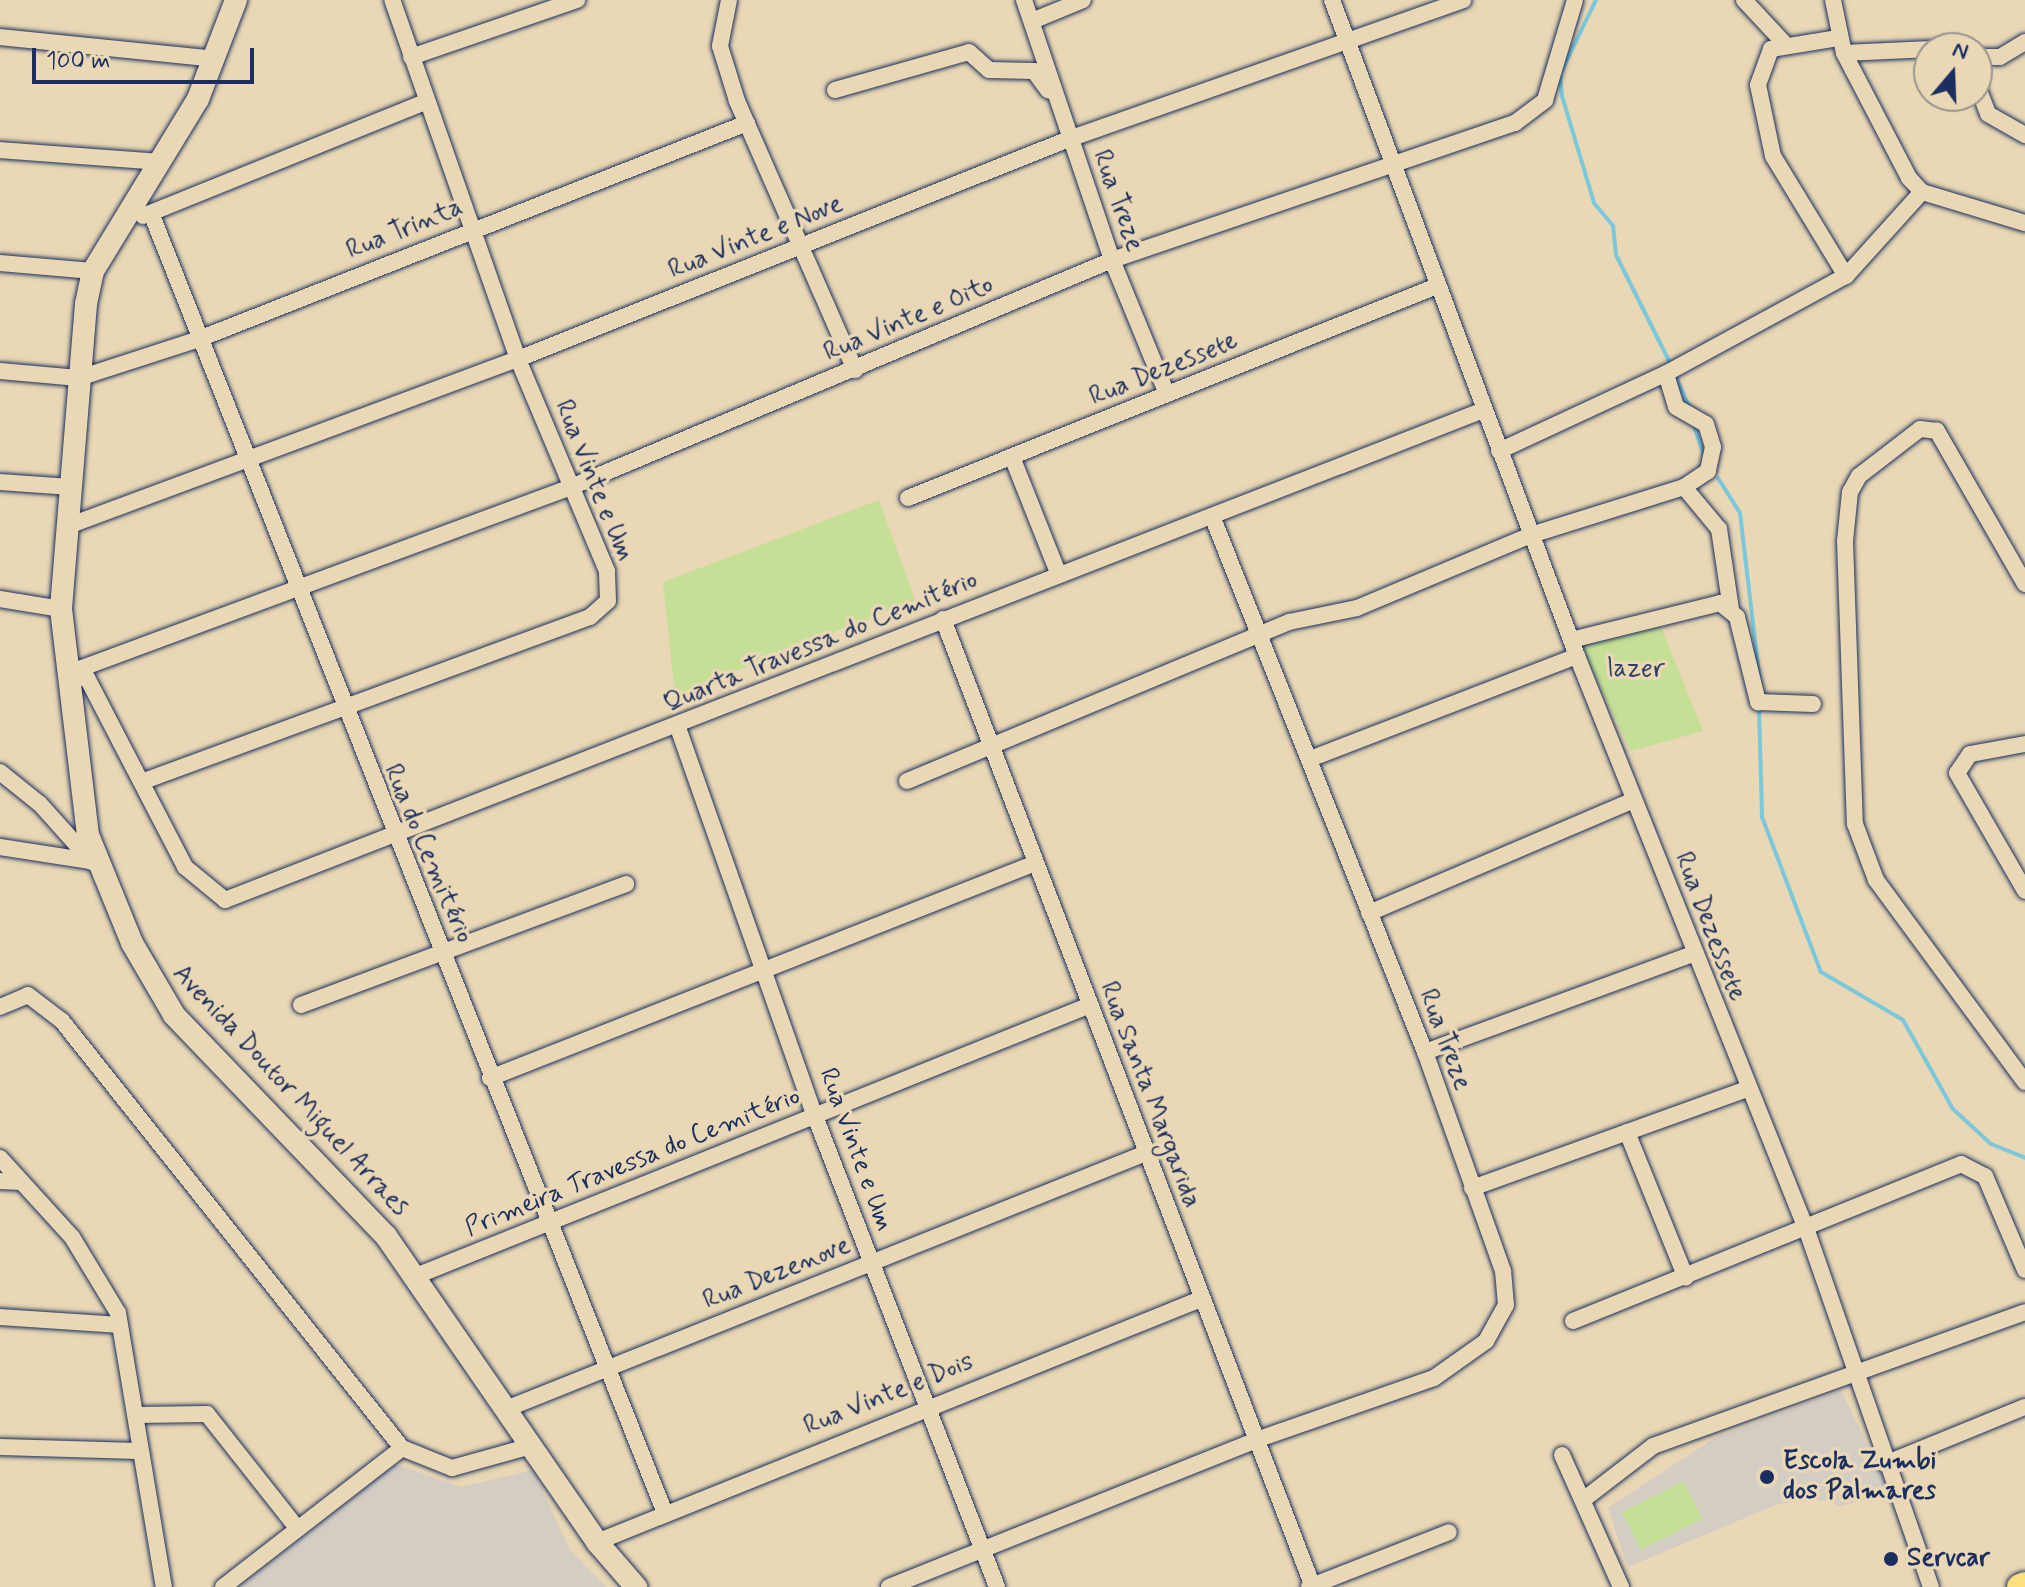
<!DOCTYPE html>
<meta charset="utf-8">
<style>
body{margin:0}
#map{position:relative;width:2025px;height:1587px;overflow:hidden;background:#e9d7b5;font-family:Mynerve,sans-serif}
div>[style]{position:absolute}
.built>*{inset:0;background:#d3cdc3}
.green>*{inset:0;background:#c5df96}
.stream>*{height:4px;margin:-2px;padding:0 2px;transform-origin:2px;border-radius:2px;background:#7bc8da}
.roads{filter:drop-shadow(0 0 2px #1b2f5e) drop-shadow(0 0 2px #1b2f5e)}
.street>*{height:16px;margin:-8px;padding:0 8px;transform-origin:8px;border-radius:8px;background:#e9d7b5}
.secondary>*{height:22px;margin:-11px;padding:0 11px;transform-origin:11px;border-radius:11px;background:#e9d7b5}
.primary>*{height:26px;margin:-13px;padding:0 13px;transform-origin:13px;border-radius:13px;background:#fedf80}
.dots>*{width:22px;height:22px;translate:-50% -50%;box-sizing:border-box;border:4px solid #e9d7b5;border-radius:50%}
span{translate:-50% -50%;white-space:nowrap;text-align:center;line-height:1.15;-webkit-text-stroke:7px #e9d7b5;paint-order:stroke}
.street-label{font-size:26px;color:#1b2f5e}
.park-label{font-size:26px;color:#2c4164}
.poi-label{font-size:26px;color:#1b2f5e;font-weight:700}
.left{translate:0 -50%;text-align:left}
.north{position:absolute;left:1913px;top:32px;width:80px;height:80px;box-sizing:border-box;background:#e9d7b5;border:2px solid #979492;border-radius:50%;rotate:19deg;font-size:22px;font-weight:700;line-height:32px;text-align:center;color:#1b2f5e}
.north::after{content:'';display:block;margin:auto;width:28px;height:36px;background:#1b2f5e;clip-path:polygon(50% 0,100% 100%,50% 72%,0 100%)}
.scale{position:absolute;left:32px;top:48px;width:222px;height:36px;box-sizing:border-box;border:4px solid #1b2f5e;border-top:0;padding-left:10px;font-size:24px;line-height:28px;white-space:nowrap;color:#1b2f5e;-webkit-text-stroke:6px #e9d7b5;paint-order:stroke}
</style>
<div id="map">
<div class="built">
<div style="clip-path:polygon(1841px 1390px,1890px 1493px,1840px 1506px,1823px 1500px,1778px 1504px,1628px 1567px,1608px 1508px,1716px 1437px)"></div>
<div style="clip-path:polygon(395px 1464px,461px 1487px,533px 1470px,570px 1550px,606px 1587px,239px 1587px)"></div>
</div>
<div class="green">
<div style="clip-path:polygon(879px 500px,915px 600px,675px 695px,663px 582px)"></div>
<div style="clip-path:polygon(1659px 622px,1703px 731px,1631px 751px,1578px 643px)"></div>
<div style="clip-path:polygon(1683px 1481px,1703px 1519px,1641px 1550px,1622px 1512px)"></div>
</div>
<div class="stream">
<div style="left:1596px;top:0;width:82px;rotate:115.9deg"></div>
<div style="left:1560px;top:74px;width:22px;rotate:85deg"></div>
<div style="left:1562px;top:96px;width:112px;rotate:73.3deg"></div>
<div style="left:1594px;top:203px;width:30px;rotate:50deg"></div>
<div style="left:1613px;top:226px;width:29px;rotate:84deg"></div>
<div style="left:1616px;top:255px;width:125px;rotate:63.4deg"></div>
<div style="left:1675px;top:375px;width:35px;rotate:66deg"></div>
<div style="left:1693px;top:423px;width:34px;rotate:71deg"></div>
<div style="left:1718px;top:478px;width:41px;rotate:57.8deg"></div>
<div style="left:1740px;top:513px;width:171px;rotate:83.3deg"></div>
<div style="left:1759px;top:708px;width:109px;rotate:88.4deg"></div>
<div style="left:1762px;top:817px;width:166px;rotate:69.2deg"></div>
<div style="left:1821px;top:972px;width:95px;rotate:30.3deg"></div>
<div style="left:1903px;top:1020px;width:102px;rotate:60.7deg"></div>
<div style="left:1953px;top:1109px;width:52px;rotate:42.6deg"></div>
<div style="left:1991px;top:1144px;width:37px;rotate:22deg"></div>
</div>
<div class="roads">
<div class="street">
<div style="left:729px;top:0;width:47px;rotate:101.1deg"></div>
<div style="left:720px;top:46px;width:58px;rotate:72.8deg"></div>
<div style="left:737px;top:101px;width:294px;rotate:66.3deg"></div>
<div style="left:1024px;top:0;width:274px;rotate:71.3deg"></div>
<div style="left:1112px;top:260px;width:145px;rotate:67.7deg"></div>
<div style="left:1332px;top:0;width:700px;rotate:69.52deg"></div>
<div style="left:1577px;top:656px;width:619px;rotate:68.2deg"></div>
<div style="left:1807px;top:1231px;width:377px;rotate:70.8deg"></div>
<div style="left:1744px;top:0;width:62px;rotate:47deg"></div>
<div style="left:1833px;top:0;width:54px;rotate:78.3deg"></div>
<div style="left:1844px;top:53px;width:141px;rotate:62.5deg"></div>
<div style="left:1909px;top:178px;width:19px;rotate:47deg"></div>
<div style="left:1922px;top:192px;width:108px;rotate:16.8deg"></div>
<div style="left:1032px;top:21px;width:55px;rotate:-22.4deg"></div>
<div style="left:0;top:37px;width:217px;rotate:5.8deg"></div>
<div style="left:1838px;top:38px;width:68px;rotate:170.7deg"></div>
<div style="left:1771px;top:49px;width:38px;rotate:110deg"></div>
<div style="left:1758px;top:85px;width:73px;rotate:78.1deg"></div>
<div style="left:1773px;top:156px;width:140px;rotate:58.7deg"></div>
<div style="left:1844px;top:53px;width:109px;rotate:-2.6deg"></div>
<div style="left:411px;top:57px;width:176px;rotate:-19deg"></div>
<div style="left:1977px;top:57px;width:23px"></div>
<div style="left:2000px;top:57px;width:29px;rotate:-31deg"></div>
<div style="left:1977px;top:85px;width:31px;rotate:69deg"></div>
<div style="left:1988px;top:114px;width:43px;rotate:29.6deg"></div>
<div style="left:835px;top:90px;width:139px;rotate:-15.8deg"></div>
<div style="left:969px;top:52px;width:27px;rotate:42deg"></div>
<div style="left:989px;top:70px;width:45px;rotate:1.3deg"></div>
<div style="left:1034px;top:71px;width:24px;rotate:54deg"></div>
<div style="left:0;top:150px;width:160px;rotate:4.3deg"></div>
<div style="left:151px;top:213px;width:1396px;rotate:68.43deg"></div>
<div style="left:143px;top:216px;width:306px;rotate:-22deg"></div>
<div style="left:0;top:263px;width:93px;rotate:4.9deg"></div>
<div style="left:0;top:371px;width:79px;rotate:5.1deg"></div>
<div style="left:79px;top:378px;width:126px;rotate:-18deg"></div>
<div style="left:199px;top:339px;width:589px;rotate:-21.51deg"></div>
<div style="left:1666px;top:374px;width:34px;rotate:73deg"></div>
<div style="left:1676px;top:407px;width:34px;rotate:30deg"></div>
<div style="left:1706px;top:424px;width:24px;rotate:73deg"></div>
<div style="left:1713px;top:447px;width:25px;rotate:102deg"></div>
<div style="left:1708px;top:471px;width:29px;rotate:146deg"></div>
<div style="left:1499px;top:451px;width:185px;rotate:-24.9deg"></div>
<div style="left:1667px;top:373px;width:204px;rotate:-28.5deg"></div>
<div style="left:1846px;top:276px;width:113px;rotate:-47.9deg"></div>
<div style="left:1012px;top:457px;width:127px;rotate:68.3deg"></div>
<div style="left:0;top:482px;width:71px;rotate:4deg"></div>
<div style="left:908px;top:498px;width:570px;rotate:-21.84deg"></div>
<div style="left:68px;top:526px;width:480px;rotate:-20.4deg"></div>
<div style="left:518px;top:359px;width:593px;rotate:-21.77deg"></div>
<div style="left:1069px;top:139px;width:418px;rotate:-19.4deg"></div>
<div style="left:2025px;top:584px;width:177px;rotate:-119.9deg"></div>
<div style="left:1937px;top:431px;width:17px;rotate:-173deg"></div>
<div style="left:1920px;top:429px;width:77px;rotate:142.4deg"></div>
<div style="left:1859px;top:476px;width:18px;rotate:119deg"></div>
<div style="left:1850px;top:492px;width:49px;rotate:95.8deg"></div>
<div style="left:1845px;top:541px;width:283px;rotate:88deg"></div>
<div style="left:1855px;top:824px;width:60px;rotate:69.4deg"></div>
<div style="left:1876px;top:880px;width:251px;rotate:53.6deg"></div>
<div style="left:0;top:599px;width:62px;rotate:9.3deg"></div>
<div style="left:943px;top:619px;width:1036px;rotate:69.08deg"></div>
<div style="left:1571px;top:640px;width:154px;rotate:-13.9deg"></div>
<div style="left:1720px;top:603px;width:22px;rotate:39deg"></div>
<div style="left:1737px;top:617px;width:88px;rotate:76.1deg"></div>
<div style="left:1758px;top:702px;width:55px;rotate:2.1deg"></div>
<div style="left:82px;top:668px;width:224px;rotate:62.6deg"></div>
<div style="left:185px;top:867px;width:52px;rotate:39.5deg"></div>
<div style="left:225px;top:900px;width:1351px;rotate:-21.27deg"></div>
<div style="left:70px;top:690px;width:25px;rotate:-61deg"></div>
<div style="left:82px;top:668px;width:521px;rotate:-20.31deg"></div>
<div style="left:571px;top:487px;width:587px;rotate:-22.76deg"></div>
<div style="left:1112px;top:260px;width:426px;rotate:-18.8deg"></div>
<div style="left:1515px;top:123px;width:38px;rotate:-37deg"></div>
<div style="left:1545px;top:100px;width:104px;rotate:-73.3deg"></div>
<div style="left:677px;top:725px;width:415px;rotate:70.6deg"></div>
<div style="left:815px;top:1116px;width:505px;rotate:68.87deg"></div>
<div style="left:2025px;top:744px;width:56px;rotate:169.7deg"></div>
<div style="left:1970px;top:754px;width:23px;rotate:124deg"></div>
<div style="left:1957px;top:773px;width:136px;rotate:60deg"></div>
<div style="left:1310px;top:759px;width:286px;rotate:-21.1deg"></div>
<div style="left:0;top:772px;width:51px;rotate:38.7deg"></div>
<div style="left:40px;top:804px;width:78px;rotate:48.1deg"></div>
<div style="left:144px;top:781px;width:475px;rotate:-20.2deg"></div>
<div style="left:590px;top:617px;width:24px;rotate:-42deg"></div>
<div style="left:608px;top:601px;width:30px;rotate:-92deg"></div>
<div style="left:607px;top:571px;width:230px;rotate:-112.8deg"></div>
<div style="left:518px;top:359px;width:380px;rotate:-109.3deg"></div>
<div style="left:907px;top:781px;width:414px;rotate:-22.6deg"></div>
<div style="left:1289px;top:622px;width:69px;rotate:-11.6deg"></div>
<div style="left:1357px;top:608px;width:189px;rotate:-22.8deg"></div>
<div style="left:1531px;top:535px;width:160px;rotate:-17.4deg"></div>
<div style="left:1684px;top:487px;width:55px;rotate:50.2deg"></div>
<div style="left:1719px;top:529px;width:81px;rotate:81.5deg"></div>
<div style="left:0;top:847px;width:98px;rotate:8.8deg"></div>
<div style="left:1369px;top:913px;width:288px;rotate:-23.1deg"></div>
<div style="left:301px;top:1005px;width:347px;rotate:-20.4deg"></div>
<div style="left:0;top:1007px;width:30px;rotate:-23deg"></div>
<div style="left:28px;top:995px;width:43px;rotate:37.4deg"></div>
<div style="left:62px;top:1021px;width:546px;rotate:51.47deg"></div>
<div style="left:402px;top:1448px;width:54px;rotate:21.8deg"></div>
<div style="left:452px;top:1468px;width:82px;rotate:-15.6deg"></div>
<div style="left:1425px;top:1052px;width:288px;rotate:-20.1deg"></div>
<div style="left:490px;top:1078px;width:584px;rotate:-21.51deg"></div>
<div style="left:1627px;top:1132px;width:157px;rotate:68deg"></div>
<div style="left:0;top:1158px;width:107px;rotate:47.7deg"></div>
<div style="left:72px;top:1237px;width:89px;rotate:58.8deg"></div>
<div style="left:118px;top:1313px;width:278px;rotate:80.5deg"></div>
<div style="left:0;top:1181px;width:21px;rotate:3deg"></div>
<div style="left:1472px;top:1188px;width:292px;rotate:-19.8deg"></div>
<div style="left:416px;top:1276px;width:726px;rotate:-21.9deg"></div>
<div style="left:0;top:1317px;width:120px;rotate:3.8deg"></div>
<div style="left:1573px;top:1321px;width:419px;rotate:-22deg"></div>
<div style="left:1961px;top:1164px;width:27px;rotate:27deg"></div>
<div style="left:1985px;top:1176px;width:102px;rotate:66.9deg"></div>
<div style="left:506px;top:1409px;width:689px;rotate:-21.8deg"></div>
<div style="left:137px;top:1415px;width:70px;rotate:-0.8deg"></div>
<div style="left:207px;top:1414px;width:145px;rotate:51.7deg"></div>
<div style="left:0;top:1447px;width:138px;rotate:1.7deg"></div>
<div style="left:1562px;top:1455px;width:145px;rotate:65.9deg"></div>
<div style="left:1885px;top:1464px;width:151px;rotate:-22.2deg"></div>
<div style="left:1583px;top:1500px;width:88px;rotate:-37.6deg"></div>
<div style="left:1653px;top:1446px;width:395px;rotate:-19.8deg"></div>
<div style="left:597px;top:1542px;width:651px;rotate:-21.92deg"></div>
<div style="left:223px;top:1587px;width:227px;rotate:-37.8deg"></div>
<div style="left:889px;top:1587px;width:395px;rotate:-21.8deg"></div>
<div style="left:1256px;top:1440px;width:188px;rotate:-19.2deg"></div>
<div style="left:1434px;top:1378px;width:64px;rotate:-35.4deg"></div>
<div style="left:1486px;top:1341px;width:41px;rotate:-60.9deg"></div>
<div style="left:1506px;top:1305px;width:34px;rotate:-95deg"></div>
<div style="left:1503px;top:1271px;width:232px;rotate:-109.6deg"></div>
<div style="left:1425px;top:1052px;width:571px;rotate:-111.67deg"></div>
<div style="left:1309px;top:1587px;width:150px;rotate:-21.4deg"></div>
</div>
<div class="secondary">
<div style="left:236px;top:0;width:106px;rotate:111deg"></div>
<div style="left:198px;top:99px;width:202px;rotate:121.4deg"></div>
<div style="left:93px;top:271px;width:34px;rotate:102deg"></div>
<div style="left:86px;top:304px;width:306px;rotate:94.7deg"></div>
<div style="left:61px;top:609px;width:228px;rotate:83.2deg"></div>
<div style="left:88px;top:835px;width:117px;rotate:67.8deg"></div>
<div style="left:132px;top:943px;width:83px;rotate:59.7deg"></div>
<div style="left:174px;top:1015px;width:306px;rotate:46.2deg"></div>
<div style="left:386px;top:1236px;width:372px;rotate:55.4deg"></div>
<div style="left:597px;top:1542px;width:60px;rotate:49.1deg"></div>
</div>
<div class="primary">
<div style="left:2020px;top:1587px;width:5px;rotate:-22deg"></div>
</div>
</div>
<div class="dots">
<div style="left:1767px;top:1477px;background:#1b2f5e"></div>
<div style="left:1891px;top:1559px;background:#1b2f5e"></div>
</div>
<div class="street-label">
<span style="left:1117px;top:201px;rotate:70deg">Rua Treze</span>
<span style="left:405px;top:230px;rotate:-22deg">Rua Trinta</span>
<span style="left:756px;top:238px;rotate:-22deg">Rua Vinte e Nove</span>
<span style="left:909px;top:320px;rotate:-23deg">Rua Vinte e Oito</span>
<span style="left:1164px;top:370px;rotate:-22deg">Rua Dezessete</span>
<span style="left:593px;top:481px;rotate:68deg">Rua Vinte e Um</span>
<span style="left:821px;top:643px;rotate:-22deg">Quarta Travessa do Cemitério</span>
<span style="left:427px;top:854px;rotate:67deg">Rua do Cemitério</span>
<span style="left:1709px;top:927px;rotate:69deg">Rua Dezessete</span>
<span style="left:1444px;top:1040px;rotate:69deg">Rua Treze</span>
<span style="left:290px;top:1091px;rotate:47deg">Avenida Doutor Miguel Arraes</span>
<span style="left:1149px;top:1095px;rotate:69deg">Rua Santa Margarida</span>
<span style="left:855px;top:1150px;rotate:70deg">Rua Vinte e Um</span>
<span style="left:633px;top:1163px;rotate:-22deg">Primeira Travessa do Cemitério</span>
<span style="left:777px;top:1274px;rotate:-22deg">Rua Dezenove</span>
<span style="left:889px;top:1395px;rotate:-22deg">Rua Vinte e Dois</span>
</div>
<div class="park-label">
<span style="left:1636px;top:670px">lazer</span>
</div>
<div class="poi-label">
<span class="left" style="left:1783px;top:1477px">Escola Zumbi<br>dos Palmares</span>
<span class="left" style="left:1907px;top:1559px">Servcar</span>
</div>
<div class="north">N</div>
<div class="scale">100 m</div>
</div>
